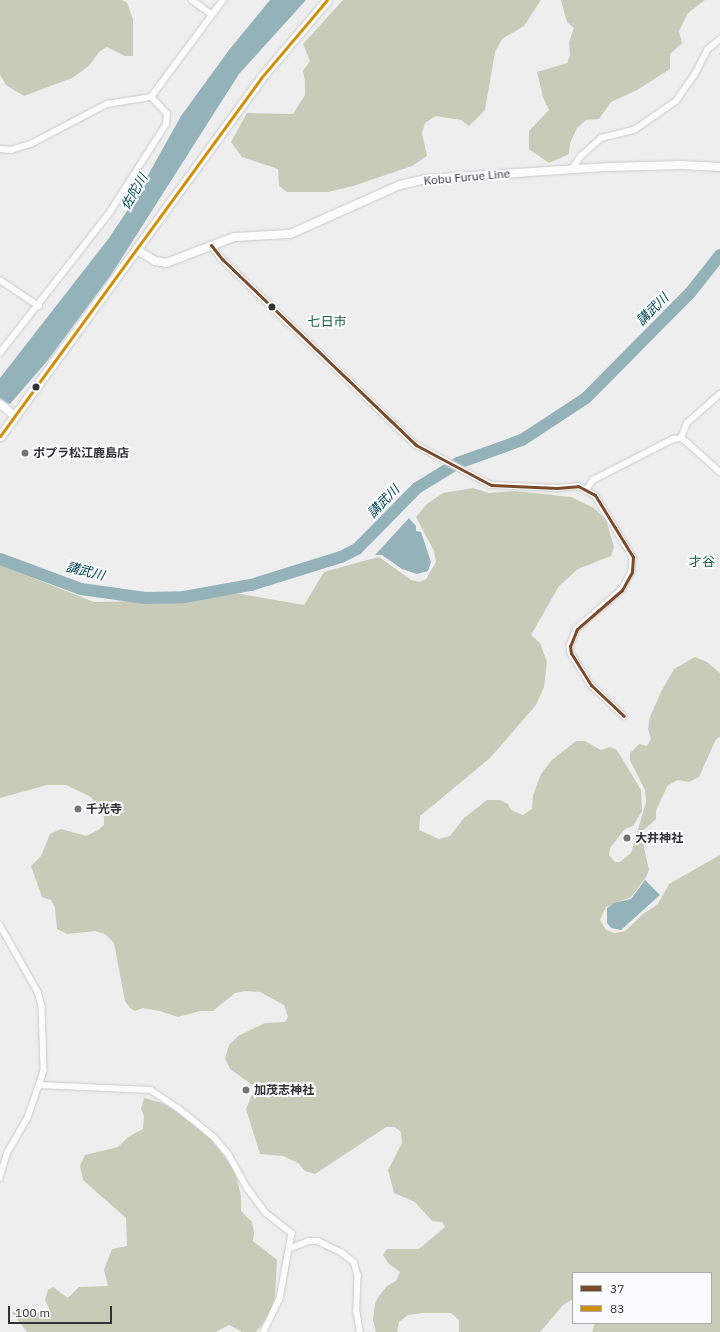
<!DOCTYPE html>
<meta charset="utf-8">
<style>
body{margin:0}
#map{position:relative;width:720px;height:1332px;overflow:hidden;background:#eee;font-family:"IBM Plex Sans","Noto Sans JP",sans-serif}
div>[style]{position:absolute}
.forest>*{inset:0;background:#c8cbb7}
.water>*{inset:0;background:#94b2ba}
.river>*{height:12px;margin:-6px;padding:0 6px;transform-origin:6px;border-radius:6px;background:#94b2ba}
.roads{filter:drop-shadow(0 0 1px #cacaca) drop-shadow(0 0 1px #cacaca)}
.minor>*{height:5.5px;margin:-2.75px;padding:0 2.75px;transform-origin:2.75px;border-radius:2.75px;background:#fcfcfc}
.secondary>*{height:8px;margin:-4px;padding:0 4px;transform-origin:4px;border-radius:4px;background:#fcfcfc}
.primary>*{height:9px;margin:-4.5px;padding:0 4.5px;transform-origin:4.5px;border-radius:4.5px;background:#fcfcfc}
.bus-1>*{height:3px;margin:-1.5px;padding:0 1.5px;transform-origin:1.5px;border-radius:1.5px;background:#7a4b2a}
.bus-2>*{height:3px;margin:-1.5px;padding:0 1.5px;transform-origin:1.5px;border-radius:1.5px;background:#cf8f0a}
.dots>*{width:11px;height:11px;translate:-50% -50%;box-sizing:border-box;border:2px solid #fafbfc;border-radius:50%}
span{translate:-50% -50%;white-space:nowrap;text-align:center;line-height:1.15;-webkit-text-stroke:4px #fafbfc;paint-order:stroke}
.street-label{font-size:12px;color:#313232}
.poi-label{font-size:12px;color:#313232;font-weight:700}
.left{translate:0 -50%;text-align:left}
.water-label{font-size:13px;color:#014653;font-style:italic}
.neighbourhood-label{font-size:13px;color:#1a5d42}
.legend{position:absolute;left:572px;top:1272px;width:140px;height:52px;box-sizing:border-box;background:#fafbfc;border:1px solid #aaabab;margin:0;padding:5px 7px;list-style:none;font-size:12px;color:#313232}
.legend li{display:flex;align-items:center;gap:8px;height:20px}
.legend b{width:20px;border:1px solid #aaabab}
.scale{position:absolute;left:8px;top:1306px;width:104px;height:18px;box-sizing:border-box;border:2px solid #313232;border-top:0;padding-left:5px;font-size:12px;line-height:14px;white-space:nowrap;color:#313232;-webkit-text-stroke:3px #fafbfc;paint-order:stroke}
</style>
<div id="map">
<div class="forest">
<div style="clip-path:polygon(0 0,122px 0,127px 3px,133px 19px,133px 56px,125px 56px,107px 47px,99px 52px,89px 66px,72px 78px,24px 96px,6px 85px,0 75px)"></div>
<div style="clip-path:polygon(343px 0,541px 0,524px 26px,502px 39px,495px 52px,485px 110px,469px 126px,461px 120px,436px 116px,425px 123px,422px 133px,427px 156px,412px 166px,353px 186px,328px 192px,287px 192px,279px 186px,278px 169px,242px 157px,231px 142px,247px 113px,293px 114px,305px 95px,305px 81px,303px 71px,310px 61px,303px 44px)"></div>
<div style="clip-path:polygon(561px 0,705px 0,688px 13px,679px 31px,682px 43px,670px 54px,670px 69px,637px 90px,611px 102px,599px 119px,586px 120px,577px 128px,570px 143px,569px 154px,549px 163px,529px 149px,529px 131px,549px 110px,543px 97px,537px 72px,567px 63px,570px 56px,569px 42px,574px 28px,567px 22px)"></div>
<div style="clip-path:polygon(473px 488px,489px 493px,514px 491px,571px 497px,594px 508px,606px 520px,614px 547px,611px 556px,578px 569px,559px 586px,531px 635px,540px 643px,547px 662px,544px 687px,536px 705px,490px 758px,420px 816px,419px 830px,439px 839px,450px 836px,464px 818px,487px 800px,500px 800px,508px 804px,511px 810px,523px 815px,532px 809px,533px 795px,541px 774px,552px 760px,576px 741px,585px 741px,601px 750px,610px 747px,617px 750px,641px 790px,642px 811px,633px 826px,625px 829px,610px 848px,609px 855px,615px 862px,620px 862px,631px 853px,646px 802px,645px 790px,630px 760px,630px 753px,639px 744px,647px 746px,651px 739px,648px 729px,650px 717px,661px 692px,674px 669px,695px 657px,707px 662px,720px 673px,720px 737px,716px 739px,699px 777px,689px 782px,678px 780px,668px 785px,656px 810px,656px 819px,644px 830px,642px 838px,649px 870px,646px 877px,631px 897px,606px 907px,600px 920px,606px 930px,615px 933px,625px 931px,643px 914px,658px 904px,669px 884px,720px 855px,720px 1332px,592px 1332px,595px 1323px,711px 1323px,711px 1273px,573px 1273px,573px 1299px,563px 1305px,540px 1332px,459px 1332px,459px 1320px,451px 1313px,423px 1313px,408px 1315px,399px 1322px,397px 1332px,376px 1332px,373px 1320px,375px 1304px,379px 1296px,387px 1286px,396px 1281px,400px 1272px,389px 1264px,383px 1255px,387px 1249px,419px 1249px,445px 1227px,442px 1222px,432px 1221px,415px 1202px,394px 1193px,388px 1170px,402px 1143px,401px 1132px,395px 1127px,386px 1127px,315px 1174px,305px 1171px,298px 1163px,283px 1156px,260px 1154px,246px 1109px,255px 1087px,230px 1069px,225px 1058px,229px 1045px,238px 1036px,265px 1023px,285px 1022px,288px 1017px,284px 1005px,260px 992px,246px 991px,235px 993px,213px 1011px,200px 1011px,178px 1017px,160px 1011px,143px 1008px,135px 1011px,130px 1008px,125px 1001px,114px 943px,105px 934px,95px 931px,67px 934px,57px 929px,55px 908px,51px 900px,42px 897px,31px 866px,41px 856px,50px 834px,61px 829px,86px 836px,98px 830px,104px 825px,104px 817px,99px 808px,91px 797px,66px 785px,47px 785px,0 798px,0 565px,94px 602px,194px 600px,229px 592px,304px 605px,324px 572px,367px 560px,379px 557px,411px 580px,420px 582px,426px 579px,436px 562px,434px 551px,416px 517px,427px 504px,443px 493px)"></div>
<div style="clip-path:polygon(144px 1098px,162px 1103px,189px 1119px,208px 1135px,235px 1171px,241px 1196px,241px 1211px,252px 1222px,254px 1233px,253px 1241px,277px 1260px,275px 1298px,268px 1317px,256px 1332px,242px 1332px,229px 1325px,216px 1332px,27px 1332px,12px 1313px,17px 1308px,33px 1314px,50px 1310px,45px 1300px,48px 1290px,53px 1287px,68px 1298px,79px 1287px,108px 1286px,104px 1270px,112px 1249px,127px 1246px,126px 1218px,83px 1180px,80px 1166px,85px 1155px,118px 1147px,128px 1137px,143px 1129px,144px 1116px,141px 1109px)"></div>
</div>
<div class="water">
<div style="clip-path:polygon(270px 0,306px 0,239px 74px,111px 275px,48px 360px,10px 404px,7px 403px,0 398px,0 378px,109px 238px,133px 202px,181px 116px,229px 50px)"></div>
<div style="clip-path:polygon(409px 518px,416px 526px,416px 531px,421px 532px,431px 562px,428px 571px,417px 574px,402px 569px,382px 555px,375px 555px)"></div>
<div style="clip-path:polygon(645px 880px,660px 895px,621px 930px,611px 928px,607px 923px,607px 908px,614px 903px,631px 899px)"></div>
</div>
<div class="river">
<div style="left:0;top:559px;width:86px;rotate:20.3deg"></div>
<div style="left:81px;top:589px;width:65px;rotate:8deg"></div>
<div style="left:145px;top:598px;width:39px;rotate:-1deg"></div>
<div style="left:184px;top:597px;width:68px;rotate:-10.2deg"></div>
<div style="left:251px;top:585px;width:94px;rotate:-17.3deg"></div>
<div style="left:341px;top:557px;width:18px;rotate:-27deg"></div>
<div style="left:357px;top:549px;width:86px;rotate:-45.5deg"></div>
<div style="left:417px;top:488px;width:48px;rotate:-31.4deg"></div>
<div style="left:458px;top:463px;width:68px;rotate:-19.8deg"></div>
<div style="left:522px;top:440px;width:77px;rotate:-33.3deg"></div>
<div style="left:586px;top:398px;width:148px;rotate:-45.3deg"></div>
<div style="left:690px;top:293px;width:48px;rotate:-51.7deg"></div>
</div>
<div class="roads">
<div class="minor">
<div style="left:192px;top:0;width:24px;rotate:36deg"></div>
<div style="left:0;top:149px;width:11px;rotate:5deg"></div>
<div style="left:11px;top:150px;width:21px;rotate:-17deg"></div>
<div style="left:31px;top:144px;width:86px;rotate:-27.8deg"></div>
<div style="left:107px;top:104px;width:45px;rotate:-9deg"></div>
<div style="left:151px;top:97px;width:121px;rotate:-53.4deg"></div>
<div style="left:572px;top:169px;width:14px;rotate:-56deg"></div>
<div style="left:580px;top:157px;width:28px;rotate:-42deg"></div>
<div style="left:601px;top:138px;width:34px;rotate:-14deg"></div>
<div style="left:634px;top:130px;width:51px;rotate:-34.6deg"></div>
<div style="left:676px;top:101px;width:33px;rotate:-55deg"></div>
<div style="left:695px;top:74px;width:27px;rotate:-63deg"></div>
<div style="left:707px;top:50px;width:17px;rotate:-40deg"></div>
<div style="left:211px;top:245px;width:18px;rotate:52deg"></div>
<div style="left:222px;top:259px;width:269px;rotate:43.8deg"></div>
<div style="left:416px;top:445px;width:85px;rotate:28.1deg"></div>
<div style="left:491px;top:485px;width:66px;rotate:2.6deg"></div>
<div style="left:557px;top:488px;width:21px;rotate:-5deg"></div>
<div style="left:578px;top:486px;width:19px;rotate:28deg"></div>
<div style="left:595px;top:495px;width:73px;rotate:58.5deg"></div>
<div style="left:633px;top:557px;width:15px;rotate:94deg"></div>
<div style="left:632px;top:572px;width:21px;rotate:119deg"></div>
<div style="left:622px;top:590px;width:60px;rotate:139.1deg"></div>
<div style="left:577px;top:629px;width:18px;rotate:112deg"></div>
<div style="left:570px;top:646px;width:7px;rotate:82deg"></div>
<div style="left:571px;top:653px;width:38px;rotate:58deg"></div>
<div style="left:591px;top:685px;width:45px;rotate:43.2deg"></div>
<div style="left:0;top:280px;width:47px;rotate:33.7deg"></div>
<div style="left:0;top:353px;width:179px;rotate:-52deg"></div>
<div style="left:110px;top:212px;width:104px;rotate:-57.5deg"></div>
<div style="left:166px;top:124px;width:10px;rotate:-84deg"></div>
<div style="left:167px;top:114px;width:23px;rotate:-133deg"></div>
<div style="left:681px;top:438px;width:16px;rotate:-68deg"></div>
<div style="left:687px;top:423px;width:44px;rotate:-41.3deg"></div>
<div style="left:587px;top:489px;width:11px;rotate:-56deg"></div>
<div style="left:593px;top:480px;width:90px;rotate:-27.1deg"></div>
<div style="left:673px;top:439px;width:8px;rotate:-7deg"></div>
<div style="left:681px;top:438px;width:7px;rotate:34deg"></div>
<div style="left:687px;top:442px;width:45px;rotate:42.3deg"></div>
<div style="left:0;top:925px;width:77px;rotate:60.4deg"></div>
<div style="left:38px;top:992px;width:15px;rotate:74deg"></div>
<div style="left:42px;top:1006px;width:65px;rotate:88.2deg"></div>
<div style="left:44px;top:1071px;width:50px;rotate:108.8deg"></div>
<div style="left:28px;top:1118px;width:39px;rotate:120deg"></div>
<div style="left:8px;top:1152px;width:28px;rotate:107deg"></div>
<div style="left:39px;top:1085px;width:112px;rotate:2.6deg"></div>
<div style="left:151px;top:1090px;width:32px;rotate:34deg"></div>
<div style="left:178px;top:1108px;width:46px;rotate:38.9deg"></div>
<div style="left:214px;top:1137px;width:23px;rotate:50deg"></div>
<div style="left:229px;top:1155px;width:39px;rotate:61deg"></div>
<div style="left:248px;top:1189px;width:30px;rotate:53deg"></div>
<div style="left:266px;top:1213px;width:33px;rotate:38deg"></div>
<div style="left:292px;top:1233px;width:67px;rotate:100.3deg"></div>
<div style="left:280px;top:1299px;width:37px;rotate:116deg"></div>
<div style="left:291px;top:1248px;width:19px;rotate:-21deg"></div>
<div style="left:309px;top:1241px;width:9px"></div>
<div style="left:318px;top:1241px;width:25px;rotate:26deg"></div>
<div style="left:341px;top:1252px;width:16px;rotate:38deg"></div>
<div style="left:354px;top:1262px;width:14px;rotate:73deg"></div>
<div style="left:358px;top:1275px;width:37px;rotate:92deg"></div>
<div style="left:357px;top:1312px;width:20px;rotate:81deg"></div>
</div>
<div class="secondary">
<div style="left:137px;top:250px;width:21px;rotate:31deg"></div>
<div style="left:155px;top:261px;width:11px;rotate:10deg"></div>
<div style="left:166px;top:263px;width:73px;rotate:-20.9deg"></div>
<div style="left:234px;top:237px;width:56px;rotate:-3.1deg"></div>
<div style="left:290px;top:234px;width:120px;rotate:-24deg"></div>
<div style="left:400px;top:185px;width:27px;rotate:-13deg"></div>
<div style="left:426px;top:179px;width:183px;rotate:-3.8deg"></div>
<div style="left:609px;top:167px;width:72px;rotate:-1.6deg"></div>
<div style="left:681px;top:165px;width:39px;rotate:3deg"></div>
<div style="left:0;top:404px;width:19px;rotate:39deg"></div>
</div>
<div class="primary">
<div style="left:0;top:436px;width:443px;rotate:-53.9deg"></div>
<div style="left:261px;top:78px;width:102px;rotate:-49.8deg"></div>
</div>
</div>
<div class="bus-1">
<div style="left:211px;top:245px;width:18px;rotate:52deg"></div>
<div style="left:222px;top:259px;width:269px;rotate:43.8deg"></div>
<div style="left:416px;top:445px;width:85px;rotate:28.1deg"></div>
<div style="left:491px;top:485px;width:66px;rotate:2.6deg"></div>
<div style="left:557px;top:488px;width:21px;rotate:-5deg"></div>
<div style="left:578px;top:486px;width:19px;rotate:28deg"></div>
<div style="left:595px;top:495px;width:73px;rotate:58.5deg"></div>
<div style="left:633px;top:557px;width:15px;rotate:94deg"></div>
<div style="left:632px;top:572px;width:21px;rotate:119deg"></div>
<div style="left:622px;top:590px;width:60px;rotate:139.1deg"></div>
<div style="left:577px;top:629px;width:18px;rotate:112deg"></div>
<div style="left:570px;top:646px;width:7px;rotate:82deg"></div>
<div style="left:571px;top:653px;width:38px;rotate:58deg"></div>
<div style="left:591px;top:685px;width:45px;rotate:43.2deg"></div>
</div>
<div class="bus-2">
<div style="left:0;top:436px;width:443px;rotate:-53.9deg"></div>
<div style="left:261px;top:78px;width:102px;rotate:-49.8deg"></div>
</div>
<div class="dots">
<div style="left:272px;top:307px;background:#313232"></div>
<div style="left:36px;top:387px;background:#313232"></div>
<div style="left:25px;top:453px;background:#737474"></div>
<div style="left:78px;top:809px;background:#737474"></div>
<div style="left:627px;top:838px;background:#737474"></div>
<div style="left:246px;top:1090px;background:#737474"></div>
</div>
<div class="street-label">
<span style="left:467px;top:177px;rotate:-5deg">Kobu Furue Line</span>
</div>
<div class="poi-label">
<span class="left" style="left:33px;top:453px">ポプラ松江鹿島店</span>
<span class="left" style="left:86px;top:809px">千光寺</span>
<span class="left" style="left:635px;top:838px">大井神社</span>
<span class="left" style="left:254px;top:1090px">加茂志神社</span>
</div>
<div class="water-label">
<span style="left:135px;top:192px;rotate:-60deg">佐陀川</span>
<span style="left:653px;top:310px;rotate:-45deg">講武川</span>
<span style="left:384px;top:502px;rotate:-46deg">講武川</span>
<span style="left:85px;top:572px;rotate:14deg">講武川</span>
</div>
<div class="neighbourhood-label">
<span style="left:327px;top:322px">七日市</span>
<span style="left:702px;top:562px">才谷</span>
</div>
<ul class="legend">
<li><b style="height:5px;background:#7a4b2a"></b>37</li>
<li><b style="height:5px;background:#cf8f0a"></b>83</li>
</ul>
<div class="scale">100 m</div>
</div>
